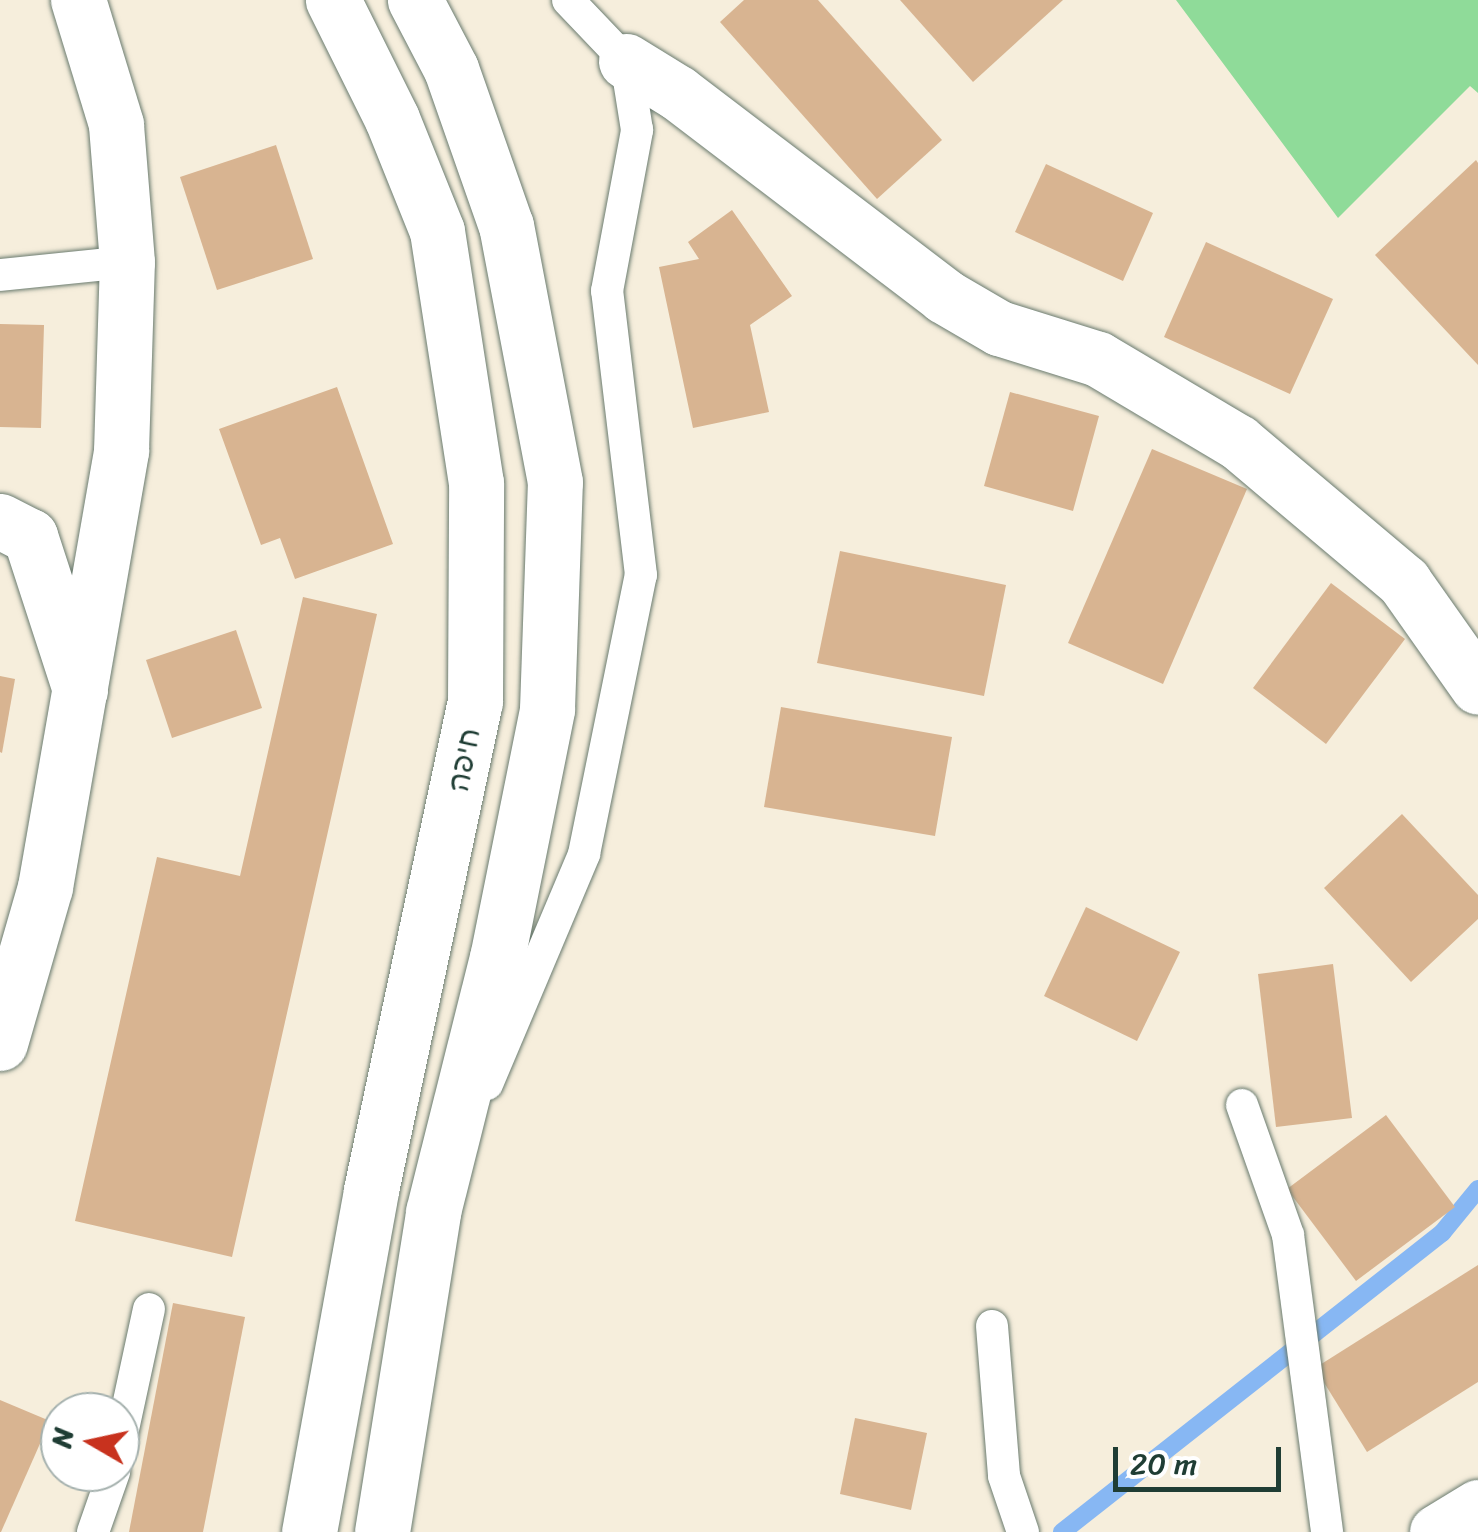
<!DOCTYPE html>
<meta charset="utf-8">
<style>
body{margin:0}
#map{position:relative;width:1478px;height:1532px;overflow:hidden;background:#f6eedc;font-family:Sriracha,"Playpen Sans Hebrew",sans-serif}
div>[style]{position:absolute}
.green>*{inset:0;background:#8fdb99}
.stream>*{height:18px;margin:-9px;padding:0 9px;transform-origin:9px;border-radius:9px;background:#87b7f3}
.building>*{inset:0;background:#d8b491}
.roads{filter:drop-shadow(0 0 2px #6a7b6f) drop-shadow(0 0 2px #6a7b6f)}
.lane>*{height:32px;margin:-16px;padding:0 16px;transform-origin:16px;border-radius:16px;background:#fff}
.street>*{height:55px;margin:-27.5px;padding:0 27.5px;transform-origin:27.5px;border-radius:27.5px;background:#fff}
.highway>*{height:55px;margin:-27.5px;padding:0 27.5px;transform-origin:27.5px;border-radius:27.5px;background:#fff}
span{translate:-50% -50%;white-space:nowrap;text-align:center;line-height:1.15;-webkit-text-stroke:8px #fff;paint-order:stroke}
.street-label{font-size:30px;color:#1f3d34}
.north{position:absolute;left:40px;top:1392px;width:100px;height:100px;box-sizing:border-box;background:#fff;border:2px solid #a5b1ae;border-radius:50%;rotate:279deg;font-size:28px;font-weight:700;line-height:40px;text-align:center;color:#1f3d34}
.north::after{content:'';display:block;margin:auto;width:35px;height:45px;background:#c8321e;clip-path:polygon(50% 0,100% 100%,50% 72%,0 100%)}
.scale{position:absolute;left:1113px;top:1447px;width:168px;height:45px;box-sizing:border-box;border:5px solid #1f3d34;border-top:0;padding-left:12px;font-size:30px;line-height:35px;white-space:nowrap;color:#1f3d34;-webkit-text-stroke:8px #fff;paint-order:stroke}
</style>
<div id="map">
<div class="green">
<div style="clip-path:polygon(1176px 0,1478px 0,1478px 93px,1470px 86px,1338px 218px)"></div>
</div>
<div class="stream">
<div style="left:1062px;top:1532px;width:484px;rotate:-38.2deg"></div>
<div style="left:1442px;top:1233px;width:57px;rotate:-50.7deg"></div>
</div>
<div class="building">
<div style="clip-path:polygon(744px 0,818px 0,942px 140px,877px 199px,720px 22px)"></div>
<div style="clip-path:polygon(900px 0,1063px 0,973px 82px)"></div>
<div style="clip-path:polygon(276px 145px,313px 259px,217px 290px,180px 177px)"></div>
<div style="clip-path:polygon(1476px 160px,1478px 163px,1478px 365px,1375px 255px)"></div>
<div style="clip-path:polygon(1046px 164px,1153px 213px,1123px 281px,1015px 232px)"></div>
<div style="clip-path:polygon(732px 210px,792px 296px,750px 325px,769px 412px,693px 428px,659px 267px,699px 259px,688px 242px)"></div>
<div style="clip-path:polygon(1206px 242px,1333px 299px,1290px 394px,1164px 337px)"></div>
<div style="clip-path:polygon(0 324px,44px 325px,41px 428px,0 427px)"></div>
<div style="clip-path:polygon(337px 387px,393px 544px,295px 579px,280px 538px,261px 545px,219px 429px)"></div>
<div style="clip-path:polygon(1010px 392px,1099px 416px,1073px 511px,984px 486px)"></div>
<div style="clip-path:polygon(1152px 449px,1247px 489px,1163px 684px,1068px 643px)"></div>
<div style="clip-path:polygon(840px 551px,1006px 585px,984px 696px,817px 663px)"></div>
<div style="clip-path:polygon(1331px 583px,1405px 639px,1326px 744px,1253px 688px)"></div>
<div style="clip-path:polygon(303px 597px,377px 614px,232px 1257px,75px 1221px,157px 857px,240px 876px)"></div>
<div style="clip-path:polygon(236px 630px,262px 708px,172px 738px,146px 660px)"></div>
<div style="clip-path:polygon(0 676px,15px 679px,2px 753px,0 752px)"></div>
<div style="clip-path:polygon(781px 707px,952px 737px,935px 836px,764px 807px)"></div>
<div style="clip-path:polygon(1402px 814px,1478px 895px,1478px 919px,1411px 982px,1324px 888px)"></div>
<div style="clip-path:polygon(1086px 907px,1180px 952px,1137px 1041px,1044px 996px)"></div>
<div style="clip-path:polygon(1333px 964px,1352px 1118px,1276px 1127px,1258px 974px)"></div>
<div style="clip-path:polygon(1386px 1115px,1455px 1207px,1356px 1281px,1287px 1189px)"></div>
<div style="clip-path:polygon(1478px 1265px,1478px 1382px,1367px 1452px,1315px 1368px)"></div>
<div style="clip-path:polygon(173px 1303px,245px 1317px,203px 1532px,129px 1532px)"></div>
<div style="clip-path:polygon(0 1400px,50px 1421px,1px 1532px,0 1532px)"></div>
<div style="clip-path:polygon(855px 1418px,927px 1433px,911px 1510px,840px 1494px)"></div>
</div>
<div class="roads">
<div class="lane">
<div style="left:0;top:275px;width:128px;rotate:-5.8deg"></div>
<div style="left:487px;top:1084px;width:250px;rotate:-67.1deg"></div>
<div style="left:584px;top:854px;width:285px;rotate:-78.5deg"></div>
<div style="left:641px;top:575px;width:286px;rotate:-96.8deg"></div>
<div style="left:607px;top:291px;width:164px;rotate:-79.4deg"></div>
<div style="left:637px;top:130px;width:70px;rotate:-99.1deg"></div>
<div style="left:626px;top:61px;width:84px;rotate:-133.6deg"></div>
<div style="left:1242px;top:1105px;width:138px;rotate:70.5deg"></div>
<div style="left:1288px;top:1235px;width:300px;rotate:82.5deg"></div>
<div style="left:992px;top:1326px;width:150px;rotate:85.4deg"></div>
<div style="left:1004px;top:1476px;width:59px;rotate:71.3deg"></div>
<div style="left:120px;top:1443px;width:137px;rotate:-77.8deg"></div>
<div style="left:93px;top:1532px;width:64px;rotate:-70.7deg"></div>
</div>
<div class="street">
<div style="left:626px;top:61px;width:61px;rotate:31.6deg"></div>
<div style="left:678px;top:93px;width:335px;rotate:37.3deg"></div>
<div style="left:944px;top:296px;width:64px;rotate:30.2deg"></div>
<div style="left:999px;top:328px;width:104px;rotate:17.4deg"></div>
<div style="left:1098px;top:359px;width:163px;rotate:30.7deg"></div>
<div style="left:1238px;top:442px;width:217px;rotate:40.1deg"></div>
<div style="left:1404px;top:582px;width:128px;rotate:54.8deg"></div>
<div style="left:0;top:521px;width:34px;rotate:27deg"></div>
<div style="left:30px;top:536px;width:162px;rotate:72deg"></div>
<div style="left:0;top:1043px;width:162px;rotate:-73.9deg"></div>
<div style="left:45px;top:887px;width:443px;rotate:-80.1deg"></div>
<div style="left:121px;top:451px;width:189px;rotate:-88.2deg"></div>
<div style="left:127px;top:262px;width:138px;rotate:-94.6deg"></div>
<div style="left:116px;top:124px;width:130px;rotate:-107deg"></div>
<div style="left:1437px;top:1532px;width:48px;rotate:-31.4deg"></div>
</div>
<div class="highway">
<div style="left:309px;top:1532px;width:348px;rotate:-79.7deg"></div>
<div style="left:371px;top:1190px;width:499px;rotate:-78deg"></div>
<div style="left:475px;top:702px;width:219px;rotate:-89.7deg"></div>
<div style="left:476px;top:483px;width:255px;rotate:-98.8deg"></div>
<div style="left:437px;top:231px;width:121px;rotate:-111.9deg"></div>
<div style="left:392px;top:119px;width:133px;rotate:-116.4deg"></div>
<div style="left:382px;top:1532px;width:324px;rotate:-80.9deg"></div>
<div style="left:433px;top:1212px;width:262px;rotate:-75.9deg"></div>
<div style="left:497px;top:958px;width:254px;rotate:-78.6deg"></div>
<div style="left:547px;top:709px;width:227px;rotate:-88deg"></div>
<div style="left:555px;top:482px;width:261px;rotate:-100.8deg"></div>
<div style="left:506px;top:226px;width:166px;rotate:-109.3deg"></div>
<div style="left:451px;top:69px;width:78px;rotate:-117.6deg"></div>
</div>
</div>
<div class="street-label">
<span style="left:464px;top:760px;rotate:-79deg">חיפה</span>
</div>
<div class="north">N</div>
<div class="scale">20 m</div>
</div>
